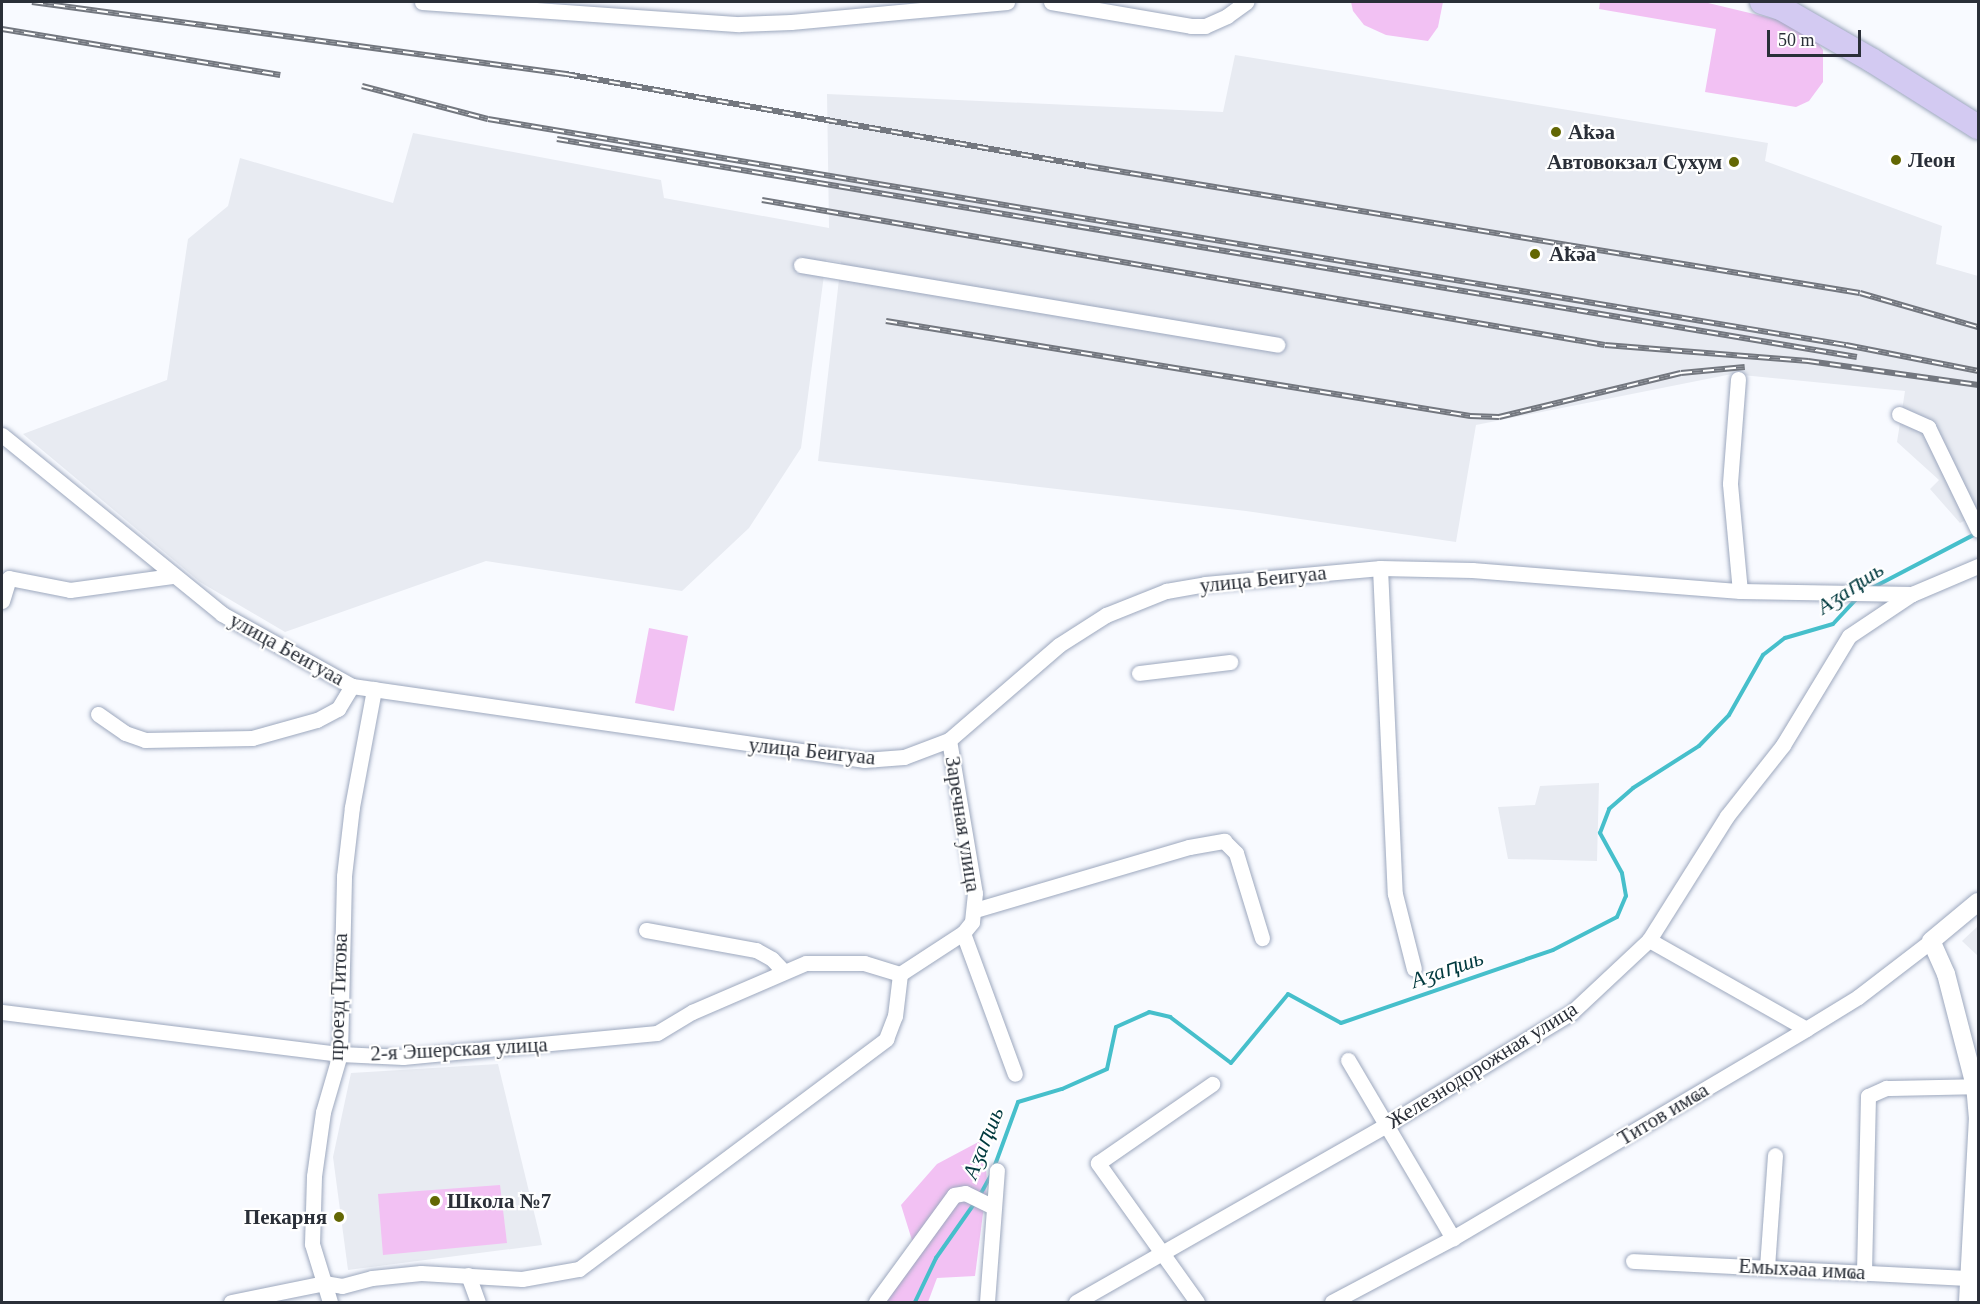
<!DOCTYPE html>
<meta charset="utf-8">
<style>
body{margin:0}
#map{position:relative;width:1980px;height:1304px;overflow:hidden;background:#f8faff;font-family:Georgia,serif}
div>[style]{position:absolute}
.built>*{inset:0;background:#e8ebf2}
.green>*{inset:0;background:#f2c1f3}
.stream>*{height:4px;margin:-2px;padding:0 2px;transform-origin:2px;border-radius:2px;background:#46bfcb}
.roads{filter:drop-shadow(0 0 2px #9da8be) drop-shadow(0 0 2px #9da8be)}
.minor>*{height:15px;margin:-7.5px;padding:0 7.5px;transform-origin:7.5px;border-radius:7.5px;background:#fff}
.tertiary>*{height:18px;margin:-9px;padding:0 9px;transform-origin:9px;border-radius:9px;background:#fff}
.trunk>*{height:24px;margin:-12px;padding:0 12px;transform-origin:12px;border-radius:12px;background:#d3caf2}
.rail>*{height:6px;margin-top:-3px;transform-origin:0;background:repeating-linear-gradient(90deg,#fff 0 11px,#73777f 0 22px);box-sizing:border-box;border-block:2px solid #73777f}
.dots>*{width:16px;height:16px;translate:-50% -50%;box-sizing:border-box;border:3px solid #fff;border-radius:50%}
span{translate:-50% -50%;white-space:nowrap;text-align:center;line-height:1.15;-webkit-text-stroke:4.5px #fff;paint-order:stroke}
.poi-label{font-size:21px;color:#2a2f38;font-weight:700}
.left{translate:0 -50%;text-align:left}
.right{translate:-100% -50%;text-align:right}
.street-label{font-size:21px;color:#2a2f38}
.water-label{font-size:22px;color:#00393e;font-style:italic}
.frame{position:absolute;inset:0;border:3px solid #2a2f38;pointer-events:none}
.scale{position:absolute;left:1767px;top:30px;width:94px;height:27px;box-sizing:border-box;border:3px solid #2a2f38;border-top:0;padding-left:8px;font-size:18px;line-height:21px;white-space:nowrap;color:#2a2f38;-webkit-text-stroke:4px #fff;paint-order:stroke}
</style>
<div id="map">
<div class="built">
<div style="clip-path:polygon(1235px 55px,1768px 143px,1765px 161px,1942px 226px,1936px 264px,1978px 276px,1978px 514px,1960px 523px,1930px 489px,1939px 480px,1897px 442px,1905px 391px,1732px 374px,1476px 425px,1456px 542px,1246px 511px,818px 461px,841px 262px,826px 260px,801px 448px,749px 528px,682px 591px,486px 561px,285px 632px,200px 582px,23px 434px,167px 380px,188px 239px,228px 206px,240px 158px,393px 203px,413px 133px,661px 180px,664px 198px,829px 228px,827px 94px,1223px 112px)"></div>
<div style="clip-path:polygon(1599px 783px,1597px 861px,1508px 859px,1498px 807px,1535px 805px,1540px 786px)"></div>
<div style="clip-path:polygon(1978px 926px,1978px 956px,1962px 941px)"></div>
<div style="clip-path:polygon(498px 1064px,542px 1245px,348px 1270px,333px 1157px,351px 1073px)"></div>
</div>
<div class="green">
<div style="clip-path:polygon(1351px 2px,1443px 2px,1438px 27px,1428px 41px,1386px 35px,1364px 25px,1353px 11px)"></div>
<div style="clip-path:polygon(1600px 2px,1704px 2px,1779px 20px,1814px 38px,1823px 50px,1823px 82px,1809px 101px,1796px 107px,1705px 92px,1716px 29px,1599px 9px)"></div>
<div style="clip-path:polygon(649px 628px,688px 636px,674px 711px,635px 703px)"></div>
<div style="clip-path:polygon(984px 1139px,987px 1182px,975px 1276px,937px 1278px,928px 1302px,887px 1302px,916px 1253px,901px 1205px,937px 1164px)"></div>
<div style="clip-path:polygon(500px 1185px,507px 1243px,383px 1255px,378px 1194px)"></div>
</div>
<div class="stream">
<div style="left:1872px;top:588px;width:119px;rotate:-27.6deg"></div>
<div style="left:995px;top:1165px;width:67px;rotate:-69.9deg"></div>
<div style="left:1018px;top:1102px;width:46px;rotate:-16.5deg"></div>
<div style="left:1062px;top:1089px;width:49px;rotate:-24deg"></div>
<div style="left:1107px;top:1069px;width:43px;rotate:-77.9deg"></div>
<div style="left:1116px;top:1027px;width:36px;rotate:-24deg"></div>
<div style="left:1149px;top:1012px;width:22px;rotate:13deg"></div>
<div style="left:1170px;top:1017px;width:76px;rotate:37deg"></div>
<div style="left:1231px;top:1063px;width:89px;rotate:-50.4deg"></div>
<div style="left:1288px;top:994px;width:60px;rotate:28.7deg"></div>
<div style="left:1341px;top:1023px;width:224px;rotate:-19deg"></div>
<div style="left:1553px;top:950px;width:72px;rotate:-27.3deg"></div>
<div style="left:1617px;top:917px;width:23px;rotate:-67deg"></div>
<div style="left:1626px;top:896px;width:23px;rotate:-100deg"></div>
<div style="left:1622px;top:873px;width:46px;rotate:-118.8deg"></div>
<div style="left:1600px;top:833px;width:26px;rotate:-69deg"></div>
<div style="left:1609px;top:809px;width:32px;rotate:-41deg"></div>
<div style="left:1633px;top:788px;width:78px;rotate:-32.5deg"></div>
<div style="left:1699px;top:746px;width:43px;rotate:-45.9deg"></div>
<div style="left:1729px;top:715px;width:69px;rotate:-60.5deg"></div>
<div style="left:1763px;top:655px;width:28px;rotate:-38deg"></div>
<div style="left:1785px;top:638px;width:50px;rotate:-16.3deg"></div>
<div style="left:1833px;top:624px;width:37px;rotate:-47deg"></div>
<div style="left:980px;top:1195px;width:23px;rotate:-61deg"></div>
<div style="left:915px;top:1302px;width:49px;rotate:-64.5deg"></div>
<div style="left:936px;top:1258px;width:70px;rotate:-54.9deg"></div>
</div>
<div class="roads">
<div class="minor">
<div style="left:422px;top:2px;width:318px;rotate:4deg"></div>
<div style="left:739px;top:24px;width:52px;rotate:-2.2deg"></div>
<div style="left:791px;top:22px;width:217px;rotate:-5.3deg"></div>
<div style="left:1051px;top:2px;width:142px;rotate:9.7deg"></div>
<div style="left:1191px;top:26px;width:14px"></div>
<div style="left:1205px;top:26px;width:24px;rotate:-24deg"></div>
<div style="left:1227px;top:16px;width:24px;rotate:-36deg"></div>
<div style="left:801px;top:265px;width:483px;rotate:9.5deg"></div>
<div style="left:1738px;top:379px;width:105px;rotate:94.4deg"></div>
<div style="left:1730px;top:484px;width:107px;rotate:84.7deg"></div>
<div style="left:1899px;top:414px;width:32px;rotate:24deg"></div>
<div style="left:1928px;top:427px;width:114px;rotate:64.1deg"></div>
<div style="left:2px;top:435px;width:284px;rotate:39.1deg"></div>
<div style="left:222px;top:614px;width:149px;rotate:29deg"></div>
<div style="left:352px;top:686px;width:517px;rotate:8.22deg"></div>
<div style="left:864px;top:760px;width:40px;rotate:-4.3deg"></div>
<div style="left:904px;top:757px;width:48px;rotate:-20.7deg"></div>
<div style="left:949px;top:740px;width:145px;rotate:-40.8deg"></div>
<div style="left:1059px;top:645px;width:56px;rotate:-32.6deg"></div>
<div style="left:1106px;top:615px;width:65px;rotate:-21.8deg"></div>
<div style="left:1166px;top:591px;width:40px;rotate:-10deg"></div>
<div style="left:1205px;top:584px;width:176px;rotate:-5.2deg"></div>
<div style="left:1380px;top:568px;width:92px;rotate:1.2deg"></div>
<div style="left:1472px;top:570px;width:269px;rotate:4.5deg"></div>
<div style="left:1740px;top:591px;width:172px;rotate:1deg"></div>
<div style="left:1912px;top:594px;width:72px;rotate:-23deg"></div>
<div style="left:1380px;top:568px;width:326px;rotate:87.4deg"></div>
<div style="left:1395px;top:894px;width:77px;rotate:75.8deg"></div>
<div style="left:2px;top:601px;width:24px;rotate:-73deg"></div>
<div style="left:9px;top:578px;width:62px;rotate:11.1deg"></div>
<div style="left:70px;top:590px;width:103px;rotate:-7.8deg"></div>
<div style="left:1139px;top:673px;width:92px;rotate:-6.9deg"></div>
<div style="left:98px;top:714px;width:33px;rotate:35deg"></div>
<div style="left:125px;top:733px;width:21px;rotate:19deg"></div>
<div style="left:145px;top:740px;width:107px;rotate:-1.1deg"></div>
<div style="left:252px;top:738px;width:67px;rotate:-15.5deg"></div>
<div style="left:317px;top:720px;width:24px;rotate:-28deg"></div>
<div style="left:338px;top:709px;width:27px;rotate:-59deg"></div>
<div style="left:949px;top:740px;width:155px;rotate:80.4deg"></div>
<div style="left:975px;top:893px;width:29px;rotate:96deg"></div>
<div style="left:972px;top:922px;width:14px;rotate:129deg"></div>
<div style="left:963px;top:933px;width:150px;rotate:69.8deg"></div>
<div style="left:975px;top:910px;width:223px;rotate:-16.4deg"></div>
<div style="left:1189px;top:847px;width:36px;rotate:-10deg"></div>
<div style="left:1224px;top:841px;width:17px;rotate:45deg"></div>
<div style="left:1236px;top:853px;width:89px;rotate:73deg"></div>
<div style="left:646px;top:930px;width:112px;rotate:10.3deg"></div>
<div style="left:756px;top:950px;width:18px;rotate:29deg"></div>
<div style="left:772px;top:959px;width:16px;rotate:47deg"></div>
<div style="left:1649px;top:940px;width:180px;rotate:29.5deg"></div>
<div style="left:2px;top:1012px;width:341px;rotate:7.1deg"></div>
<div style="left:340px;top:1054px;width:63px;rotate:2.7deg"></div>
<div style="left:403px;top:1057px;width:255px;rotate:-5.4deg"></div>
<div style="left:657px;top:1033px;width:41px;rotate:-31deg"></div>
<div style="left:692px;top:1012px;width:124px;rotate:-23.3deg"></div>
<div style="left:806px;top:963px;width:58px"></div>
<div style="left:864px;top:963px;width:38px;rotate:17deg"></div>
<div style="left:1348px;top:1060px;width:207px;rotate:59.5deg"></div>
<div style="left:1633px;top:1261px;width:337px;rotate:2.9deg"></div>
<div style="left:1767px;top:1267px;width:112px;rotate:-85.9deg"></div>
<div style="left:1864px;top:1272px;width:176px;rotate:-88.7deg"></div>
<div style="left:1868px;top:1096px;width:20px;rotate:-24deg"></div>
<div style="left:1886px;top:1088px;width:92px;rotate:-1.2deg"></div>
<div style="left:468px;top:1275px;width:29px;rotate:70deg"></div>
<div style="left:231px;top:1302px;width:95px;rotate:-11.5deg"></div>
<div style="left:324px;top:1283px;width:18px;rotate:9deg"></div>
<div style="left:342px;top:1286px;width:31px;rotate:-15deg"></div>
<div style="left:372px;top:1278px;width:49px;rotate:-5.8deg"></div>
<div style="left:421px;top:1273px;width:101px;rotate:3.4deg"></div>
<div style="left:522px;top:1279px;width:58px;rotate:-10deg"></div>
<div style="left:579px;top:1269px;width:384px;rotate:-36.8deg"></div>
<div style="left:886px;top:1039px;width:25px;rotate:-69deg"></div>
<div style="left:895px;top:1016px;width:42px;rotate:-83.2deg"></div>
<div style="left:900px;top:974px;width:75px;rotate:-33.1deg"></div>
<div style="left:330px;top:1302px;width:61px;rotate:-107.2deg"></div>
<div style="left:312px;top:1244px;width:68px;rotate:-88.3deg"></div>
<div style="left:314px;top:1176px;width:65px;rotate:-82deg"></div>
<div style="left:323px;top:1112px;width:60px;rotate:-73.7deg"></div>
<div style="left:340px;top:1054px;width:178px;rotate:-88.7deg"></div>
<div style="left:344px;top:876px;width:69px;rotate:-83.4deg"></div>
<div style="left:352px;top:807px;width:120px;rotate:-79.4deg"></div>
<div style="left:876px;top:1302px;width:132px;rotate:-53.9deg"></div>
<div style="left:954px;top:1195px;width:11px;rotate:-10deg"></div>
<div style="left:965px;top:1193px;width:30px;rotate:26deg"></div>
<div style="left:987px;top:1302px;width:132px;rotate:-85.7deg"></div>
<div style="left:1076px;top:1302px;width:359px;rotate:-29.7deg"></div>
<div style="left:1388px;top:1124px;width:215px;rotate:-31.3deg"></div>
<div style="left:1572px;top:1012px;width:105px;rotate:-43.1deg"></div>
<div style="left:1649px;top:940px;width:146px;rotate:-57.8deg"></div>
<div style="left:1727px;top:816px;width:90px;rotate:-51.7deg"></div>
<div style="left:1783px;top:745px;width:127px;rotate:-58.8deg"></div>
<div style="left:1849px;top:636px;width:76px;rotate:-33.7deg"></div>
<div style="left:1197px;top:1302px;width:171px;rotate:-125.5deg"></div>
<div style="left:1098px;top:1163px;width:139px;rotate:-34.7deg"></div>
<div style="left:1332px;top:1302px;width:137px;rotate:-27.9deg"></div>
<div style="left:1453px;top:1238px;width:410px;rotate:-30.6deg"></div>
<div style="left:1806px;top:1029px;width:61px;rotate:-31.6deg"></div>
<div style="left:1858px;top:997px;width:92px;rotate:-37.5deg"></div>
</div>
<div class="tertiary">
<div style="left:1968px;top:1302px;width:183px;rotate:-86.9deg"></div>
<div style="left:1978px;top:1119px;width:33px;rotate:-95deg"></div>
<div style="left:1975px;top:1086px;width:116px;rotate:-104.5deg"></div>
<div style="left:1946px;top:974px;width:36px;rotate:-114deg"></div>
<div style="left:1931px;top:941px;width:61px;rotate:-39.7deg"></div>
</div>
<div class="trunk">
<div style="left:1762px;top:2px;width:20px;rotate:18deg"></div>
<div style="left:1781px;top:8px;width:106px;rotate:29.9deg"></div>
<div style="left:1873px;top:61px;width:124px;rotate:32.2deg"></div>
</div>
</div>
<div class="rail">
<div style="left:32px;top:2px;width:539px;rotate:7.68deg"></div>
<div style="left:566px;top:74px;width:529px;rotate:10.01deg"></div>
<div style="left:1087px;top:166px;width:783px;rotate:9.33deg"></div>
<div style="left:1860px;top:293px;width:123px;rotate:16.1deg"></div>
<div style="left:2px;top:29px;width:282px;rotate:9.4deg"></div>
<div style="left:362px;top:86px;width:130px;rotate:14.7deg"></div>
<div style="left:488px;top:119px;width:1377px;rotate:9.45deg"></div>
<div style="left:1846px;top:345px;width:135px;rotate:11.1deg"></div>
<div style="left:557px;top:139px;width:1318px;rotate:9.52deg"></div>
<div style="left:762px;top:200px;width:855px;rotate:9.76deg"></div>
<div style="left:1605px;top:345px;width:204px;rotate:4.5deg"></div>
<div style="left:1808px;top:361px;width:172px;rotate:8deg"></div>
<div style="left:886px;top:321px;width:592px;rotate:9.24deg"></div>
<div style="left:1470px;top:416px;width:29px;rotate:2deg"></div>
<div style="left:1499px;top:417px;width:187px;rotate:-13.6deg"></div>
<div style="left:1681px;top:373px;width:64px;rotate:-5.4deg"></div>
</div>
<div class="dots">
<div style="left:1556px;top:132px;background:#636704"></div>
<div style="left:1896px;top:160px;background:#636704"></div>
<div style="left:1734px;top:162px;background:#636704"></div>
<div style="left:1535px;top:254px;background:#636704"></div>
<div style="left:435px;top:1201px;background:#636704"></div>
<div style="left:339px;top:1217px;background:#636704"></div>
</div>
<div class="poi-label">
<span class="left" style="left:1568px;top:132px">Аҟәа</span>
<span class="left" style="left:1908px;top:160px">Леон</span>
<span class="right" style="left:1722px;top:162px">Автовокзал Сухум</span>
<span class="left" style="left:1549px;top:254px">Аҟəа</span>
<span class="left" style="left:447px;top:1201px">Школа №7</span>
<span class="right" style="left:327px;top:1217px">Пекарня</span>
</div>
<div class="street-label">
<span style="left:1263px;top:579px;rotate:-6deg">улица Беигуаа</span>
<span style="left:287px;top:649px;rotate:29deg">улица Беигуаа</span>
<span style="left:812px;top:751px;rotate:6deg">улица Беигуаа</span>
<span style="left:963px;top:824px;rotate:81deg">Заречная улица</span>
<span style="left:338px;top:997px;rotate:-88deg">проезд Титова</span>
<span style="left:459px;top:1049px;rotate:-3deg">2-я Эшерская улица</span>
<span style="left:1482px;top:1065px;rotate:-32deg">Железнодорожная улица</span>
<span style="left:1663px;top:1114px;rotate:-31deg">Титов имҩа</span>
<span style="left:1802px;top:1269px;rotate:3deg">Емыхәаа имҩа</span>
</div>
<div class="water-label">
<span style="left:1850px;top:588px;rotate:-34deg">Аӡаԥшь</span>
<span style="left:1447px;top:969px;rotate:-19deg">Аӡаԥшь</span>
<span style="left:983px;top:1143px;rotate:-68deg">Аӡаԥшь</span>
</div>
<div class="frame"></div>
<div class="scale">50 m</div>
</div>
